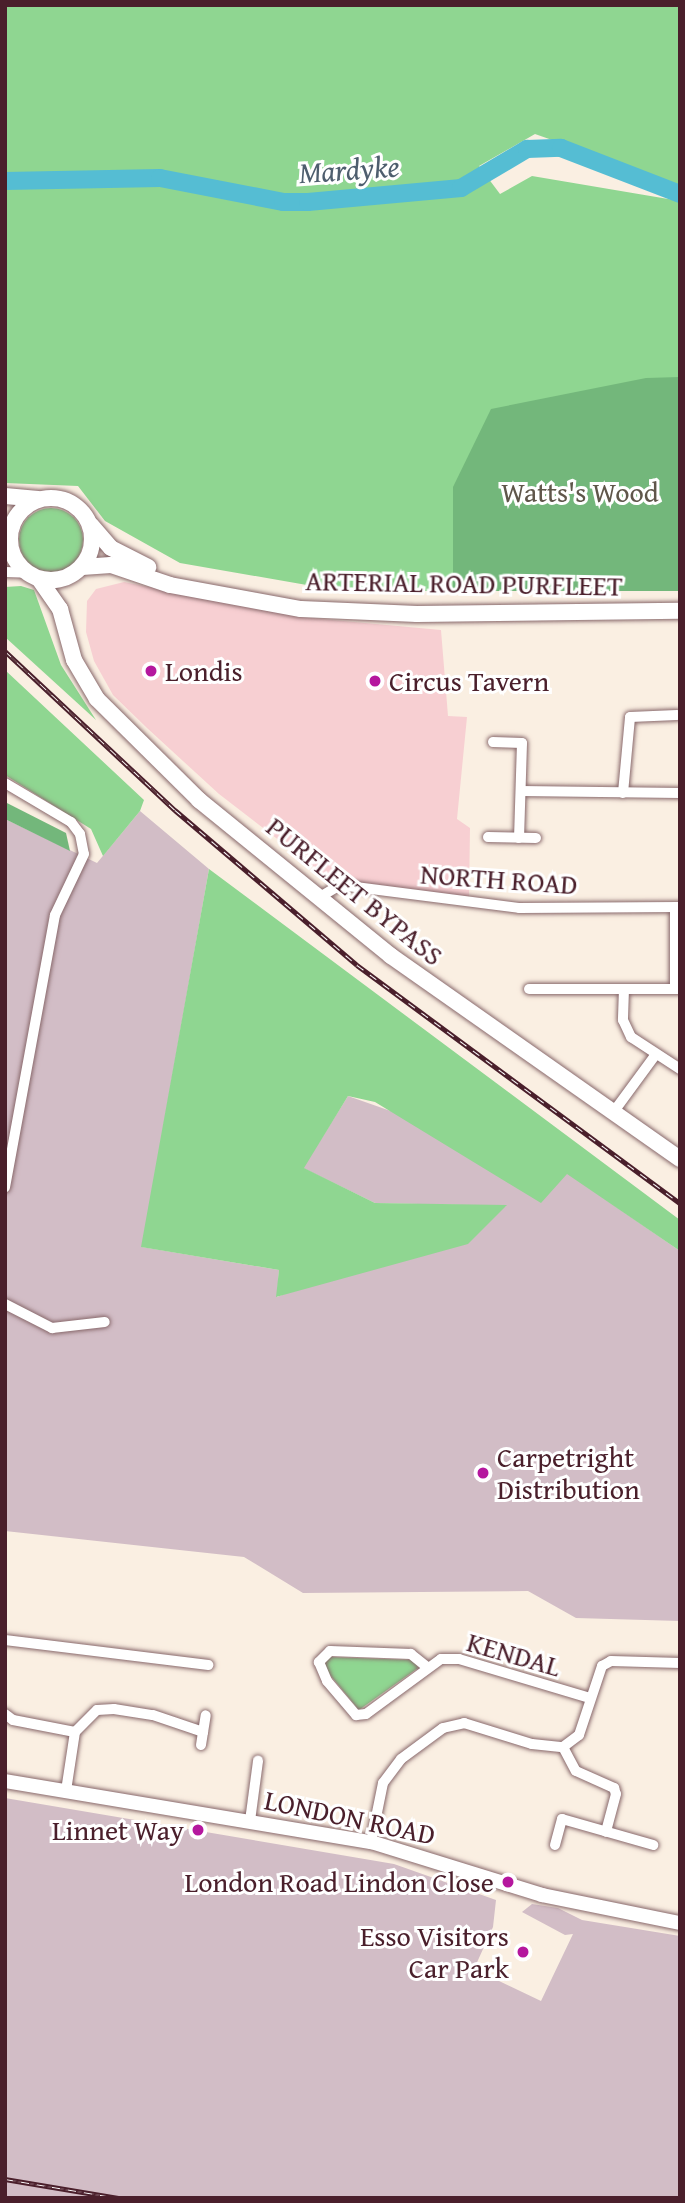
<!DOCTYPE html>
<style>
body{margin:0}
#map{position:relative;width:685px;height:2203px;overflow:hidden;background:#faefe2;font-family:"Gentium Book Plus",serif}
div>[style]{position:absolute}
.built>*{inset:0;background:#f7cfd2}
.industrial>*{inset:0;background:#d2bdc6}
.green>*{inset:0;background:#8fd691}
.round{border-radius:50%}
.forest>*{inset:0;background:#73b77b}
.river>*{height:18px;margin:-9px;padding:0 9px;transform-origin:9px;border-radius:9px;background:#55bdd3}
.roads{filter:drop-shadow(0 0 2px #88686b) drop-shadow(0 0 2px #88686b)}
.street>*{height:10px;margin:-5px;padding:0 5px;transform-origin:5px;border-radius:5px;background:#fff}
.secondary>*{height:14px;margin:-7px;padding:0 7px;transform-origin:7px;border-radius:7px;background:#fff}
.primary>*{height:16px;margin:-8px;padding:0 8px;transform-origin:8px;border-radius:8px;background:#fff}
.primary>.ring{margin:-8px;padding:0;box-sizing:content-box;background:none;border:16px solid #fff;border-radius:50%}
.rail>*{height:5px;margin-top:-2.5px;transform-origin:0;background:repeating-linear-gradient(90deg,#fff 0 8px,#4a1f2b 0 16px);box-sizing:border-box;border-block:2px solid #4a1f2b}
.dots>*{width:19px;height:19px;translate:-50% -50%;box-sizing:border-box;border:4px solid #fff;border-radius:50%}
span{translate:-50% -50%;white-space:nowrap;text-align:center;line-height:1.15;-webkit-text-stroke:6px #fff;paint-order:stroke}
.park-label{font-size:28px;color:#5f564a}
.street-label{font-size:28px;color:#4a1f2b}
.poi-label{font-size:28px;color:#4a1f2b}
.left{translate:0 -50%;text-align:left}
.right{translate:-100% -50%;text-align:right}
.water-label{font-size:30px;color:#4e5e6e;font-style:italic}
.frame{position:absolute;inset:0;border:7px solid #4a1f2b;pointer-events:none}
</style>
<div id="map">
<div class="built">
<div style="clip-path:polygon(124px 582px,300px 617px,441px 630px,448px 716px,467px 717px,457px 819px,470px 828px,469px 897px,328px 878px,219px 794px,147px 728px,113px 695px,94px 661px,86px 632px,87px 601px,96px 589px)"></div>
</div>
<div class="industrial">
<div style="clip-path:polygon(140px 811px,209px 869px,142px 1247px,279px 1270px,277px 1297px,506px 1206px,375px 1203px,303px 1168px,348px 1096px,567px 1173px,680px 1251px,680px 1621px,576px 1618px,528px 1591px,303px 1593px,244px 1557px,5px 1531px,5px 819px,97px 863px)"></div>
<div style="clip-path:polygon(5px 1798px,394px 1864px,496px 1900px,493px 1927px,474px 1969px,541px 2001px,573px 1934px,565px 1935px,522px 1912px,532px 1904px,558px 1908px,582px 1920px,680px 1936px,680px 2198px,5px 2198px)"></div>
</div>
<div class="green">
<div style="clip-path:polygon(5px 5px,680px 5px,680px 185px,535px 134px,479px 166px,500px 194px,532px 176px,680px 201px,680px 377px,672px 591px,341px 591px,180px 563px,105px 521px,78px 486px,5px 483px)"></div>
<div class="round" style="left:19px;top:508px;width:64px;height:64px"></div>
<div style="clip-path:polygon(21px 586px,34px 590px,61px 665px,96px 720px,5px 637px,5px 587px)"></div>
<div style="clip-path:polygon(5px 670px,144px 800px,140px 811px,103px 856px,91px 829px,5px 775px)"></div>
<div style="clip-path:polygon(209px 869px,680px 1220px,680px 1251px,567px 1174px,541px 1203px,375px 1102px,348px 1096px,304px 1168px,375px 1203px,507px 1205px,468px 1244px,276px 1297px,279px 1270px,141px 1247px)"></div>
<div style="clip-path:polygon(328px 1657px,414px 1660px,418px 1668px,359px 1710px,326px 1670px,323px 1663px)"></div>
</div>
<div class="forest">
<div style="clip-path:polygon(680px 377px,680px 591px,453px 591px,453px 487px,491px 409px,646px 378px)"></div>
<div style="clip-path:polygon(5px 802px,66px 833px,70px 851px,5px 819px)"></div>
</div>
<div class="river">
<div style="left:5px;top:181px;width:155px;rotate:-1.1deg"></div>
<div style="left:160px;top:178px;width:125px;rotate:11deg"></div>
<div style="left:283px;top:202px;width:25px"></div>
<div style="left:308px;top:202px;width:154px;rotate:-5.2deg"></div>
<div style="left:461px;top:188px;width:77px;rotate:-30.6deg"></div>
<div style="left:527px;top:149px;width:34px;rotate:-2deg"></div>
<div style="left:561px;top:148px;width:128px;rotate:21.1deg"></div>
</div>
<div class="roads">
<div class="street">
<div style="left:5px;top:552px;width:9px;rotate:-54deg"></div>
<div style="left:5px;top:572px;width:23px;rotate:2deg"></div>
<div style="left:493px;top:742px;width:29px;rotate:2deg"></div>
<div style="left:522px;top:743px;width:95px;rotate:91.8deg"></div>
<div style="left:5px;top:783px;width:77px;rotate:30.6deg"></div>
<div style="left:71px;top:822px;width:15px;rotate:53deg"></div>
<div style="left:80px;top:834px;width:20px;rotate:79deg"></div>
<div style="left:84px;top:854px;width:68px;rotate:115.4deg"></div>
<div style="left:55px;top:915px;width:277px;rotate:100.4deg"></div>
<div style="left:521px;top:791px;width:159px;rotate:0.7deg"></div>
<div style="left:623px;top:793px;width:76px;rotate:-84.7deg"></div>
<div style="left:630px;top:717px;width:47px;rotate:-2.4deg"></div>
<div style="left:488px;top:837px;width:48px;rotate:1.2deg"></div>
<div style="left:320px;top:897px;width:23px;rotate:-31deg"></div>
<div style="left:340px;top:885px;width:180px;rotate:7.3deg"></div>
<div style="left:519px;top:908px;width:161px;rotate:-0.4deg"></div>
<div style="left:675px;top:907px;width:82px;rotate:90deg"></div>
<div style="left:529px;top:989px;width:151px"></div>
<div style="left:624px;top:989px;width:31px;rotate:92deg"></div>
<div style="left:623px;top:1020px;width:19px;rotate:65deg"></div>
<div style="left:631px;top:1037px;width:59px;rotate:33.1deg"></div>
<div style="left:612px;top:1114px;width:74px;rotate:-53.7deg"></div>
<div style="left:5px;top:1304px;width:53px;rotate:27.1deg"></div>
<div style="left:52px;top:1328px;width:53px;rotate:-6.5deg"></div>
<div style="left:5px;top:1640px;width:205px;rotate:7deg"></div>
<div style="left:427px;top:1667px;width:21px;rotate:-141deg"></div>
<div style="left:411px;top:1654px;width:81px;rotate:-177.9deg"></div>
<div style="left:330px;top:1651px;width:16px;rotate:135deg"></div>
<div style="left:319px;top:1662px;width:21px;rotate:67deg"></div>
<div style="left:327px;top:1681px;width:45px;rotate:49.5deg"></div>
<div style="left:356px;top:1715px;width:10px;rotate:-6deg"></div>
<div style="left:366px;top:1714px;width:93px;rotate:-36.3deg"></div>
<div style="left:441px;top:1659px;width:18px"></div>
<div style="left:459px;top:1659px;width:137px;rotate:16.6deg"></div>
<div style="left:5px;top:1714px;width:10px;rotate:37deg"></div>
<div style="left:13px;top:1720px;width:63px;rotate:11deg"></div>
<div style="left:75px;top:1732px;width:60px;rotate:98.7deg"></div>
<div style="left:75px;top:1732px;width:31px;rotate:-45deg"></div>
<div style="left:97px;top:1710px;width:17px;rotate:-3deg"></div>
<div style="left:114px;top:1709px;width:39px;rotate:9deg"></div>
<div style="left:153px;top:1715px;width:53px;rotate:18.8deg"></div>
<div style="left:201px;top:1745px;width:30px;rotate:-81deg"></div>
<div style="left:563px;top:1747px;width:27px;rotate:62deg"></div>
<div style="left:576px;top:1771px;width:42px;rotate:24.1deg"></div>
<div style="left:614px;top:1788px;width:6px;rotate:72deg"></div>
<div style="left:616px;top:1794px;width:39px;rotate:105deg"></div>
<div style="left:250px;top:1821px;width:61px;rotate:-82.4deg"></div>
<div style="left:371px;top:1842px;width:60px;rotate:-78.5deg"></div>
<div style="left:383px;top:1783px;width:30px;rotate:-53deg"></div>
<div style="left:401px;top:1759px;width:52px;rotate:-36.4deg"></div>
<div style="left:443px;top:1728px;width:22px;rotate:-13deg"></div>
<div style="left:464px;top:1723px;width:71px;rotate:17.2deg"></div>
<div style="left:532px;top:1744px;width:31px;rotate:6deg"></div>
<div style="left:563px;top:1747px;width:20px;rotate:-37deg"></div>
<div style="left:579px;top:1735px;width:73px;rotate:-71.6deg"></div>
<div style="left:602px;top:1666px;width:10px;rotate:-29deg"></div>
<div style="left:611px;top:1661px;width:69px;rotate:1.7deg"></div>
<div style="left:555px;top:1845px;width:27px;rotate:-75deg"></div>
<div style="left:562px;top:1819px;width:95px;rotate:15.9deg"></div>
</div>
<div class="secondary">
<div style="left:5px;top:1781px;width:371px;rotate:9.5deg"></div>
<div style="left:371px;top:1842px;width:179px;rotate:17.2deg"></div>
<div style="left:542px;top:1895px;width:141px;rotate:11.5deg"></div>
</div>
<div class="primary">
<div style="left:5px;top:496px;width:33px;rotate:5deg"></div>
<div class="ring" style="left:10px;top:498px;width:66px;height:66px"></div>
<div style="left:91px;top:525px;width:30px;rotate:49deg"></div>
<div style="left:111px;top:548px;width:42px;rotate:27.2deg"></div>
<div style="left:82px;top:567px;width:29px;rotate:-4deg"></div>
<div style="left:111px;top:565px;width:62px;rotate:18.7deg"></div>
<div style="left:170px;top:585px;width:133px;rotate:10.4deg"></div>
<div style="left:301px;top:609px;width:116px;rotate:2.5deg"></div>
<div style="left:417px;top:614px;width:263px;rotate:-0.7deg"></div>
<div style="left:39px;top:579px;width:37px;rotate:55deg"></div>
<div style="left:60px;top:609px;width:53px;rotate:74.6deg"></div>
<div style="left:74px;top:660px;width:45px;rotate:59.5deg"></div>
<div style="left:97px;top:699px;width:144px;rotate:44.7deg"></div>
<div style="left:199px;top:800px;width:247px;rotate:39.1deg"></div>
<div style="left:391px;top:956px;width:353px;rotate:35.1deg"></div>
</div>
</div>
<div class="rail">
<div style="left:5px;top:651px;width:233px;rotate:43.1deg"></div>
<div style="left:175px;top:810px;width:239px;rotate:40.4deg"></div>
<div style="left:357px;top:965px;width:401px;rotate:36.4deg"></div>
<div style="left:5px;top:2179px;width:115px;rotate:9.5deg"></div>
</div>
<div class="dots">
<div style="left:151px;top:671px;background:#b5179e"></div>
<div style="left:375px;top:681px;background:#b5179e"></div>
<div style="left:483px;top:1473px;background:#b5179e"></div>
<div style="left:198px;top:1830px;background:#b5179e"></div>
<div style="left:508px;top:1882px;background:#b5179e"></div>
<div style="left:523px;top:1952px;background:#b5179e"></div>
</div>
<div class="park-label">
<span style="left:580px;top:492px">Watts's Wood</span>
</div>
<div class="street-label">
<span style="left:464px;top:583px;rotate:1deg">ARTERIAL ROAD PURFLEET</span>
<span style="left:499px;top:879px;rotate:4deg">NORTH ROAD</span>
<span style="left:355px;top:891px;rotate:39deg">PURFLEET BYPASS</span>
<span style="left:514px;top:1654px;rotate:16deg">KENDAL</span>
<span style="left:350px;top:1817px;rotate:12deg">LONDON ROAD</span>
</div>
<div class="poi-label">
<span class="left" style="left:165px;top:671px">Londis</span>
<span class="left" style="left:389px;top:681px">Circus Tavern</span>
<span class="left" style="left:497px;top:1473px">Carpetright<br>Distribution</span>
<span class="right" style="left:184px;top:1830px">Linnet Way</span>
<span class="right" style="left:494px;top:1882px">London Road Lindon Close</span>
<span class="right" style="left:509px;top:1952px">Esso Visitors<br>Car Park</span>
</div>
<div class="water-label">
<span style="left:349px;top:169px;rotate:-4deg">Mardyke</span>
</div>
<div class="frame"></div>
</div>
